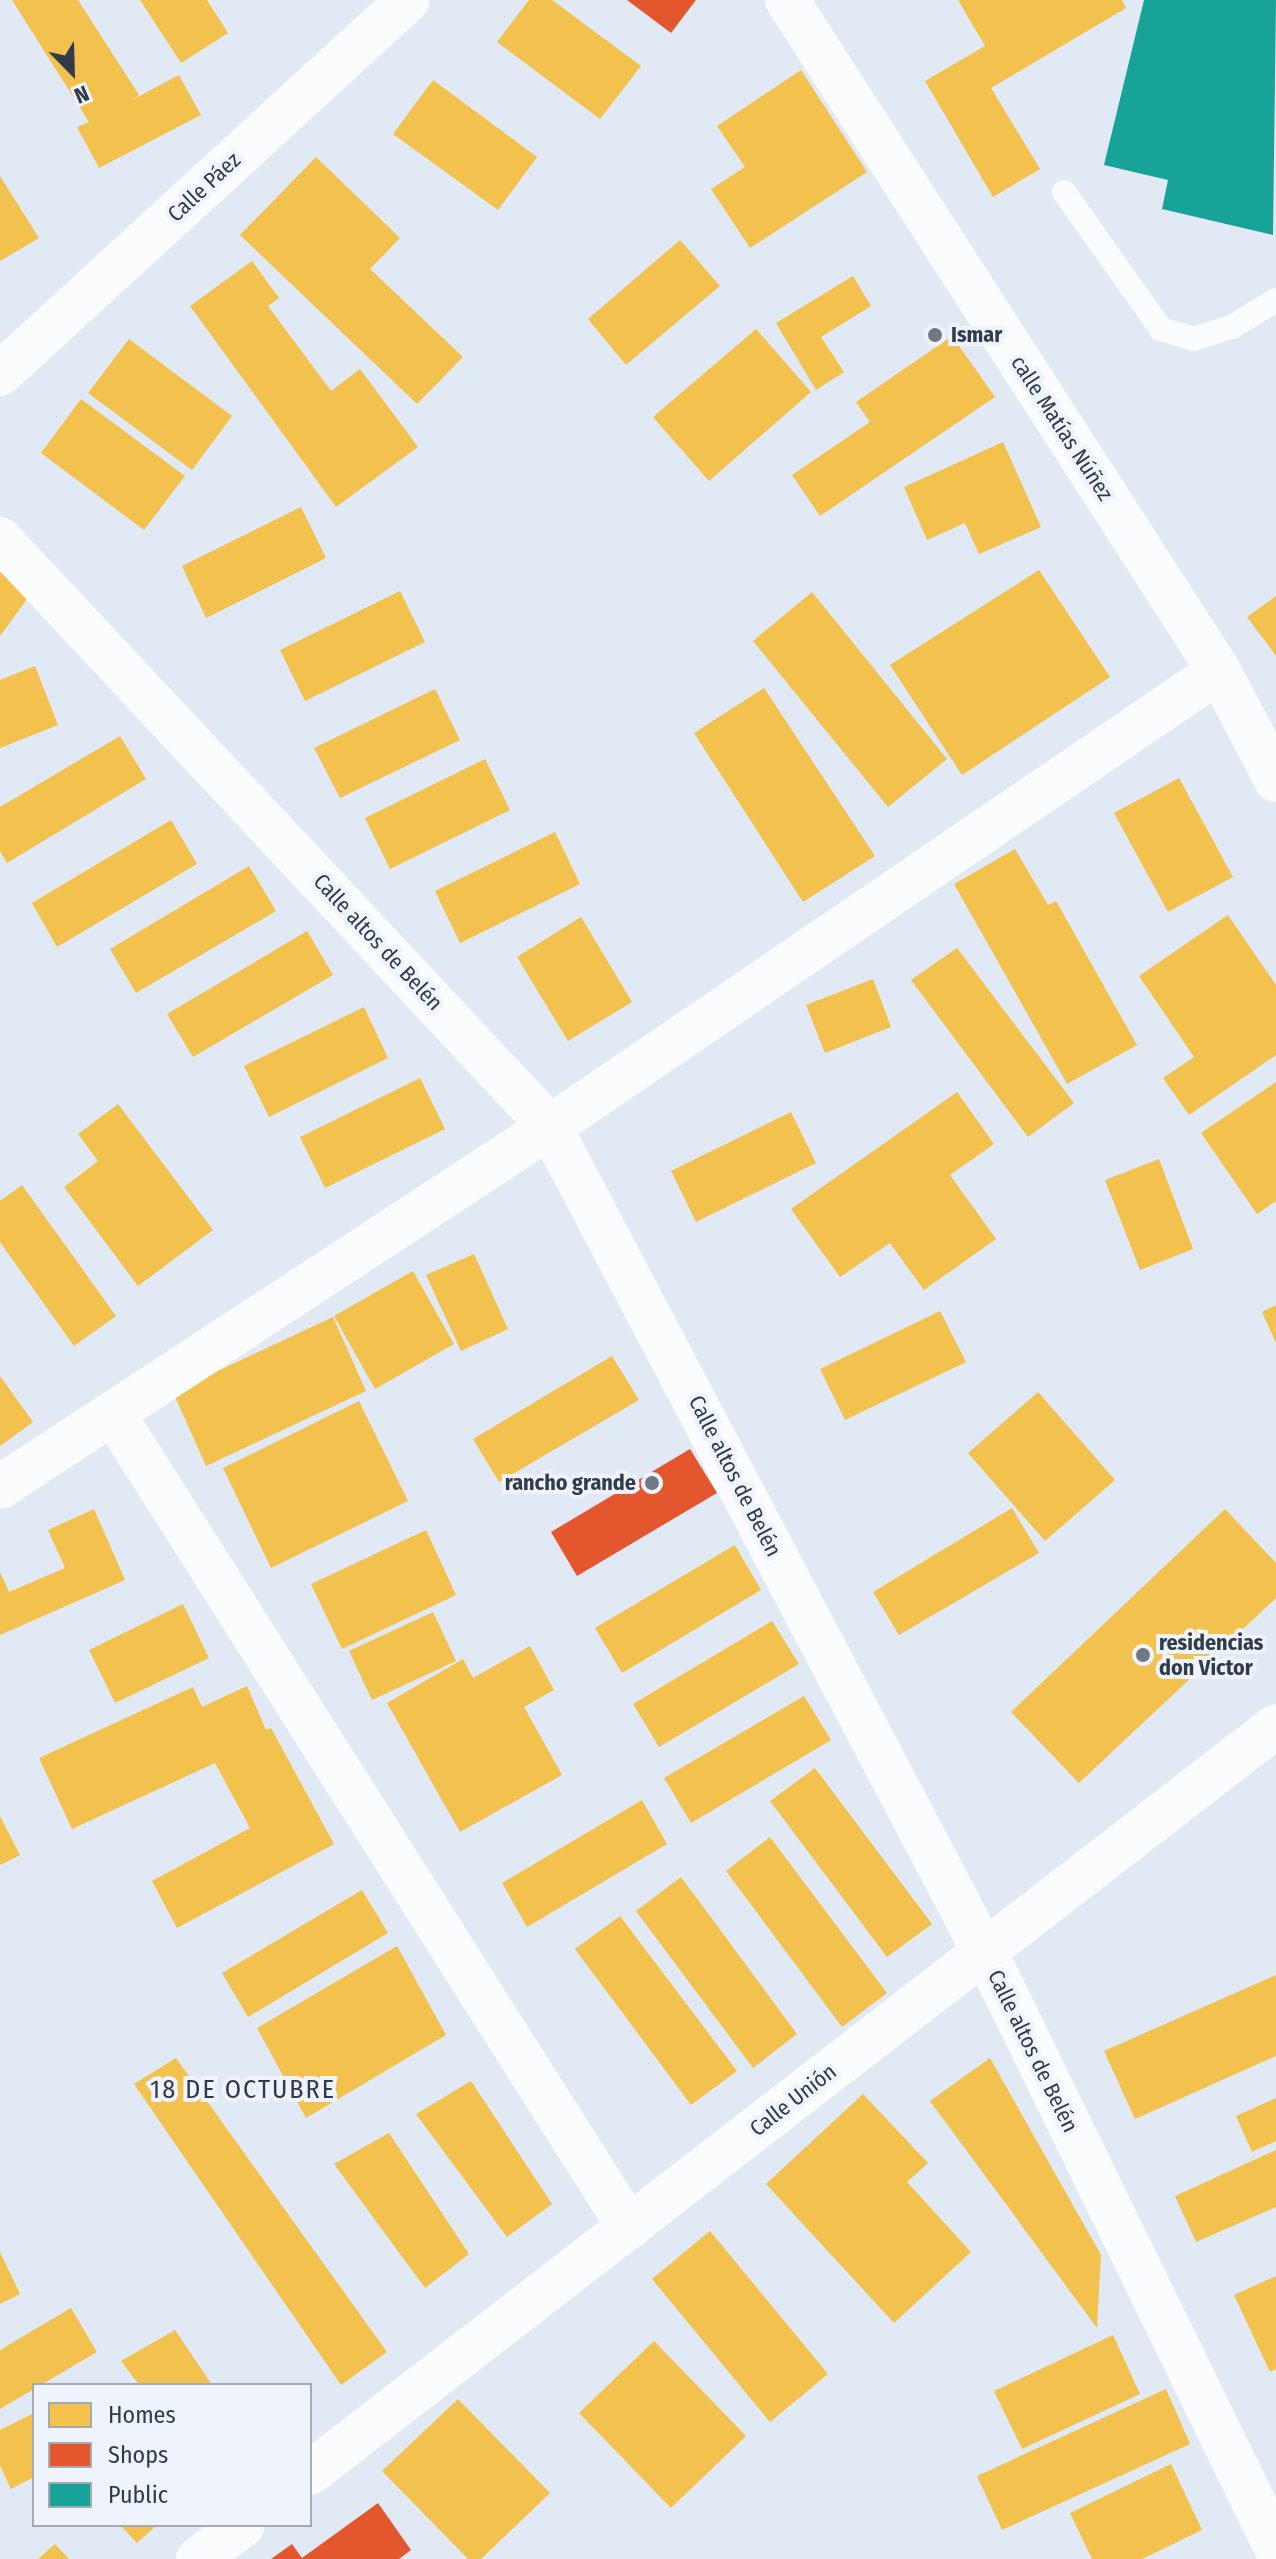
<!DOCTYPE html>
<meta charset="utf-8">
<style>
body{margin:0}
#map{position:relative;width:1276px;height:2559px;overflow:hidden;background:#e1e9f5;font-family:"Fira Sans Condensed",sans-serif}
div>[style]{position:absolute}
.homes>*{inset:0;background:#f2c14e}
.shops>*{inset:0;background:#e4572e}
.public>*{inset:0;background:#17a398}
.service>*{height:24px;margin:-12px;padding:0 12px;transform-origin:12px;border-radius:12px;background:#fafcfe}
.minor>*{height:44px;margin:-22px;padding:0 22px;transform-origin:22px;border-radius:22px;background:#fafcfe}
.dots>*{width:22px;height:22px;translate:-50% -50%;box-sizing:border-box;border:4px solid #eff4fc;border-radius:50%}
span{translate:-50% -50%;white-space:nowrap;text-align:center;line-height:1.15;-webkit-text-stroke:8px #eff4fc;paint-order:stroke}
.street-label{font-size:22px;color:#313b49}
.poi-label{font-size:22px;color:#313b49;font-weight:700}
.left{translate:0 -50%;text-align:left}
.right{translate:-100% -50%;text-align:right}
.quarter-label{font-size:26px;color:#313b49;letter-spacing:2px}
.legend{position:absolute;left:32px;top:2383px;width:280px;height:144px;box-sizing:border-box;background:#eff4fc;border:2px solid #a3aab4;margin:0;padding:10px 14px;list-style:none;font-size:24px;color:#313b49}
.legend li{display:flex;align-items:center;gap:16px;height:40px}
.legend b{width:40px;border:2px solid #a3aab4}
.north{position:absolute;left:32px;top:32px;width:80px;height:80px;-webkit-text-stroke:6px #eff4fc;paint-order:stroke;rotate:157deg;font-size:22px;font-weight:700;line-height:32px;text-align:center;color:#313b49}
.north::after{content:'';display:block;margin:auto;width:28px;height:36px;background:#313b49;clip-path:polygon(50% 0,100% 100%,50% 72%,0 100%)}
</style>
<div id="map">
<div class="homes">
<div style="clip-path:polygon(12px 0,78px 0,139px 95px,132px 100px,179px 75px,201px 115px,99px 168px,77px 127px,89px 122px)"></div>
<div style="clip-path:polygon(140px 0,207px 0,228px 33px,181px 63px)"></div>
<div style="clip-path:polygon(529px 0,552px 0,641px 66px,600px 119px,497px 42px)"></div>
<div style="clip-path:polygon(958px 0,1122px 0,1126px 8px,991px 88px,1040px 169px,993px 197px,925px 81px,985px 46px)"></div>
<div style="clip-path:polygon(801px 70px,867px 172px,750px 248px,711px 189px,745px 167px,717px 126px)"></div>
<div style="clip-path:polygon(433px 80px,537px 157px,498px 210px,393px 134px)"></div>
<div style="clip-path:polygon(316px 157px,400px 238px,370px 269px,463px 357px,417px 404px,240px 235px)"></div>
<div style="clip-path:polygon(0 176px,39px 238px,0 261px)"></div>
<div style="clip-path:polygon(680px 240px,720px 286px,626px 365px,588px 319px)"></div>
<div style="clip-path:polygon(252px 261px,279px 298px,268px 306px,331px 391px,360px 369px,418px 447px,336px 507px,190px 306px)"></div>
<div style="clip-path:polygon(853px 276px,871px 306px,821px 337px,844px 372px,816px 390px,776px 323px)"></div>
<div style="clip-path:polygon(756px 329px,811px 392px,709px 481px,653px 417px)"></div>
<div style="clip-path:polygon(952px 336px,995px 397px,820px 516px,792px 475px,870px 422px,856px 402px)"></div>
<div style="clip-path:polygon(129px 339px,232px 416px,192px 470px,88px 393px)"></div>
<div style="clip-path:polygon(81px 399px,185px 476px,144px 530px,41px 453px)"></div>
<div style="clip-path:polygon(1003px 442px,1041px 527px,979px 554px,965px 523px,927px 540px,904px 487px)"></div>
<div style="clip-path:polygon(301px 507px,326px 558px,206px 618px,182px 566px)"></div>
<div style="clip-path:polygon(1039px 570px,1110px 677px,962px 775px,890px 665px)"></div>
<div style="clip-path:polygon(0 572px,30px 595px,0 636px)"></div>
<div style="clip-path:polygon(400px 591px,425px 642px,305px 701px,280px 650px)"></div>
<div style="clip-path:polygon(812px 592px,947px 759px,888px 807px,753px 641px)"></div>
<div style="clip-path:polygon(1276px 596px,1276px 656px,1247px 617px)"></div>
<div style="clip-path:polygon(35px 666px,58px 725px,0 748px,0 680px)"></div>
<div style="clip-path:polygon(764px 688px,875px 856px,803px 902px,694px 733px)"></div>
<div style="clip-path:polygon(435px 689px,460px 740px,340px 798px,314px 748px)"></div>
<div style="clip-path:polygon(120px 736px,146px 779px,7px 863px,0 851px,0 807px)"></div>
<div style="clip-path:polygon(485px 759px,510px 810px,390px 869px,365px 818px)"></div>
<div style="clip-path:polygon(1179px 778px,1233px 877px,1168px 912px,1114px 813px)"></div>
<div style="clip-path:polygon(171px 820px,197px 864px,57px 947px,32px 903px)"></div>
<div style="clip-path:polygon(555px 832px,580px 884px,460px 943px,435px 891px)"></div>
<div style="clip-path:polygon(1015px 849px,1048px 905px,1056px 901px,1137px 1045px,1067px 1084px,954px 884px)"></div>
<div style="clip-path:polygon(249px 866px,276px 911px,136px 993px,110px 949px)"></div>
<div style="clip-path:polygon(1228px 915px,1276px 985px,1276px 1055px,1189px 1115px,1163px 1078px,1194px 1057px,1139px 976px)"></div>
<div style="clip-path:polygon(581px 917px,632px 1002px,568px 1041px,517px 957px)"></div>
<div style="clip-path:polygon(307px 931px,333px 975px,193px 1057px,167px 1014px)"></div>
<div style="clip-path:polygon(957px 948px,1074px 1103px,1028px 1137px,911px 980px)"></div>
<div style="clip-path:polygon(873px 979px,891px 1027px,825px 1053px,806px 1005px)"></div>
<div style="clip-path:polygon(364px 1007px,388px 1058px,269px 1117px,244px 1066px)"></div>
<div style="clip-path:polygon(420px 1078px,445px 1129px,325px 1188px,300px 1137px)"></div>
<div style="clip-path:polygon(1276px 1082px,1276px 1201px,1257px 1214px,1201px 1133px)"></div>
<div style="clip-path:polygon(957px 1092px,994px 1144px,950px 1175px,996px 1239px,924px 1290px,890px 1243px,840px 1277px,791px 1209px)"></div>
<div style="clip-path:polygon(118px 1104px,213px 1230px,138px 1286px,64px 1187px,98px 1161px,78px 1134px)"></div>
<div style="clip-path:polygon(791px 1112px,816px 1163px,696px 1222px,671px 1171px)"></div>
<div style="clip-path:polygon(1159px 1159px,1193px 1249px,1140px 1270px,1105px 1180px)"></div>
<div style="clip-path:polygon(22px 1185px,116px 1316px,74px 1346px,0 1242px,0 1201px)"></div>
<div style="clip-path:polygon(474px 1254px,508px 1329px,461px 1351px,426px 1275px)"></div>
<div style="clip-path:polygon(413px 1271px,454px 1344px,375px 1389px,334px 1316px)"></div>
<div style="clip-path:polygon(1276px 1305px,1276px 1343px,1262px 1312px)"></div>
<div style="clip-path:polygon(940px 1311px,966px 1362px,845px 1420px,820px 1369px)"></div>
<div style="clip-path:polygon(333px 1317px,366px 1391px,206px 1466px,173px 1392px)"></div>
<div style="clip-path:polygon(612px 1356px,639px 1400px,499px 1482px,473px 1439px)"></div>
<div style="clip-path:polygon(0 1376px,33px 1422px,0 1446px)"></div>
<div style="clip-path:polygon(1038px 1392px,1115px 1480px,1045px 1541px,968px 1453px)"></div>
<div style="clip-path:polygon(359px 1401px,408px 1501px,271px 1568px,223px 1468px)"></div>
<div style="clip-path:polygon(1012px 1508px,1039px 1553px,899px 1635px,873px 1592px)"></div>
<div style="clip-path:polygon(94px 1509px,125px 1580px,0 1635px,0 1572px,9px 1592px,65px 1568px,48px 1530px)"></div>
<div style="clip-path:polygon(1225px 1509px,1276px 1563px,1276px 1598px,1079px 1783px,1011px 1712px)"></div>
<div style="clip-path:polygon(426px 1530px,456px 1595px,342px 1649px,311px 1584px)"></div>
<div style="clip-path:polygon(735px 1545px,761px 1590px,622px 1673px,595px 1628px)"></div>
<div style="clip-path:polygon(183px 1604px,209px 1658px,115px 1703px,89px 1650px)"></div>
<div style="clip-path:polygon(433px 1612px,456px 1661px,372px 1700px,349px 1651px)"></div>
<div style="clip-path:polygon(772px 1621px,799px 1664px,659px 1747px,633px 1704px)"></div>
<div style="clip-path:polygon(530px 1646px,554px 1690px,524px 1707px,562px 1775px,460px 1832px,387px 1703px,463px 1659px,473px 1678px)"></div>
<div style="clip-path:polygon(247px 1686px,266px 1730px,271px 1728px,334px 1844px,177px 1928px,152px 1881px,250px 1828px,215px 1763px,72px 1829px,39px 1758px,193px 1687px,202px 1707px)"></div>
<div style="clip-path:polygon(804px 1696px,831px 1740px,691px 1823px,664px 1778px)"></div>
<div style="clip-path:polygon(815px 1768px,932px 1924px,887px 1957px,770px 1801px)"></div>
<div style="clip-path:polygon(642px 1800px,667px 1844px,527px 1927px,502px 1883px)"></div>
<div style="clip-path:polygon(0 1816px,20px 1855px,0 1865px)"></div>
<div style="clip-path:polygon(770px 1837px,887px 1993px,842px 2027px,726px 1871px)"></div>
<div style="clip-path:polygon(681px 1877px,797px 2034px,753px 2068px,636px 1911px)"></div>
<div style="clip-path:polygon(362px 1890px,388px 1933px,248px 2017px,222px 1973px)"></div>
<div style="clip-path:polygon(620px 1916px,737px 2071px,691px 2105px,575px 1949px)"></div>
<div style="clip-path:polygon(397px 1946px,446px 2035px,306px 2118px,257px 2028px)"></div>
<div style="clip-path:polygon(1276px 1975px,1276px 2056px,1135px 2119px,1104px 2051px)"></div>
<div style="clip-path:polygon(176px 2058px,387px 2352px,341px 2385px,134px 2084px)"></div>
<div style="clip-path:polygon(990px 2058px,1101px 2255px,1097px 2328px,930px 2101px)"></div>
<div style="clip-path:polygon(471px 2081px,552px 2204px,507px 2237px,416px 2114px)"></div>
<div style="clip-path:polygon(863px 2094px,928px 2163px,907px 2182px,971px 2252px,894px 2323px,766px 2184px)"></div>
<div style="clip-path:polygon(1276px 2098px,1276px 2141px,1252px 2152px,1236px 2116px)"></div>
<div style="clip-path:polygon(389px 2133px,469px 2254px,425px 2288px,334px 2164px)"></div>
<div style="clip-path:polygon(1276px 2150px,1276px 2207px,1196px 2242px,1175px 2196px)"></div>
<div style="clip-path:polygon(710px 2231px,828px 2374px,770px 2422px,652px 2279px)"></div>
<div style="clip-path:polygon(0 2252px,20px 2294px,0 2304px)"></div>
<div style="clip-path:polygon(1276px 2276px,1276px 2369px,1270px 2372px,1234px 2295px)"></div>
<div style="clip-path:polygon(71px 2308px,97px 2352px,0 2409px,0 2350px)"></div>
<div style="clip-path:polygon(175px 2330px,212px 2385px,139px 2385px,121px 2361px)"></div>
<div style="clip-path:polygon(1113px 2335px,1140px 2394px,1022px 2449px,994px 2391px)"></div>
<div style="clip-path:polygon(654px 2341px,746px 2436px,671px 2508px,579px 2413px)"></div>
<div style="clip-path:polygon(1166px 2389px,1190px 2444px,1002px 2530px,977px 2476px)"></div>
<div style="clip-path:polygon(458px 2399px,550px 2493px,481px 2559px,468px 2559px,382px 2471px)"></div>
<div style="clip-path:polygon(34px 2413px,34px 2477px,11px 2489px,0 2466px,0 2430px)"></div>
<div style="clip-path:polygon(1171px 2464px,1202px 2530px,1142px 2559px,1092px 2559px,1070px 2513px)"></div>
<div style="clip-path:polygon(120px 2525px,157px 2525px,137px 2543px)"></div>
<div style="clip-path:polygon(55px 2544px,69px 2559px,38px 2559px)"></div>
</div>
<div class="shops">
<div style="clip-path:polygon(627px 0,696px 0,671px 33px)"></div>
<div style="clip-path:polygon(690px 1449px,717px 1493px,577px 1576px,551px 1532px)"></div>
<div style="clip-path:polygon(378px 2503px,411px 2550px,399px 2559px,271px 2559px,292px 2544px,302px 2558px)"></div>
</div>
<div class="public">
<div style="clip-path:polygon(1144px 0,1276px 0,1273px 235px,1162px 209px,1168px 180px,1104px 165px)"></div>
</div>
<div class="service">
<div style="left:1064px;top:192px;width:168px;rotate:54.7deg"></div>
<div style="left:1161px;top:329px;width:34px;rotate:17deg"></div>
<div style="left:1194px;top:339px;width:40px;rotate:-18deg"></div>
<div style="left:1232px;top:327px;width:52px;rotate:-31.5deg"></div>
</div>
<div class="minor">
<div style="left:787px;top:0;width:798px;rotate:57.23deg"></div>
<div style="left:1219px;top:671px;width:123px;rotate:62.4deg"></div>
<div style="left:0;top:374px;width:553px;rotate:-42.51deg"></div>
<div style="left:0;top:539px;width:805px;rotate:46.91deg"></div>
<div style="left:550px;top:1127px;width:962px;rotate:62.24deg"></div>
<div style="left:998px;top:1978px;width:634px;rotate:64deg"></div>
<div style="left:114px;top:1415px;width:962px;rotate:57.62deg"></div>
<div style="left:0;top:1487px;width:657px;rotate:-33.21deg"></div>
<div style="left:550px;top:1127px;width:810px;rotate:-34.28deg"></div>
<div style="left:310px;top:2473px;width:1221px;rotate:-37.71deg"></div>
<div style="left:198px;top:2559px;width:56px;rotate:-37.1deg"></div>
</div>
<div class="dots">
<div style="left:935px;top:335px;background:#6f7885"></div>
<div style="left:652px;top:1483px;background:#6f7885"></div>
<div style="left:1143px;top:1655px;background:#6f7885"></div>
</div>
<div class="street-label">
<span style="left:204px;top:187px;rotate:-43deg">Calle Páez</span>
<span style="left:1062px;top:428px;rotate:57deg">calle Matías Núñez</span>
<span style="left:378px;top:942px;rotate:47deg">Calle altos de Belén</span>
<span style="left:735px;top:1476px;rotate:63deg">Calle altos de Belén</span>
<span style="left:1033px;top:2051px;rotate:64deg">Calle altos de Belén</span>
<span style="left:793px;top:2100px;rotate:-38deg">Calle Unión</span>
</div>
<div class="poi-label">
<span class="left" style="left:951px;top:335px">Ismar</span>
<span class="right" style="left:636px;top:1483px">rancho grande</span>
<span class="left" style="left:1159px;top:1655px">residencias<br>don Victor</span>
</div>
<div class="quarter-label">
<span style="left:243px;top:2090px">18 DE OCTUBRE</span>
</div>
<ul class="legend">
<li><b style="height:22px;background:#f2c14e"></b>Homes</li>
<li><b style="height:22px;background:#e4572e"></b>Shops</li>
<li><b style="height:22px;background:#17a398"></b>Public</li>
</ul>
<div class="north">N</div>
</div>
